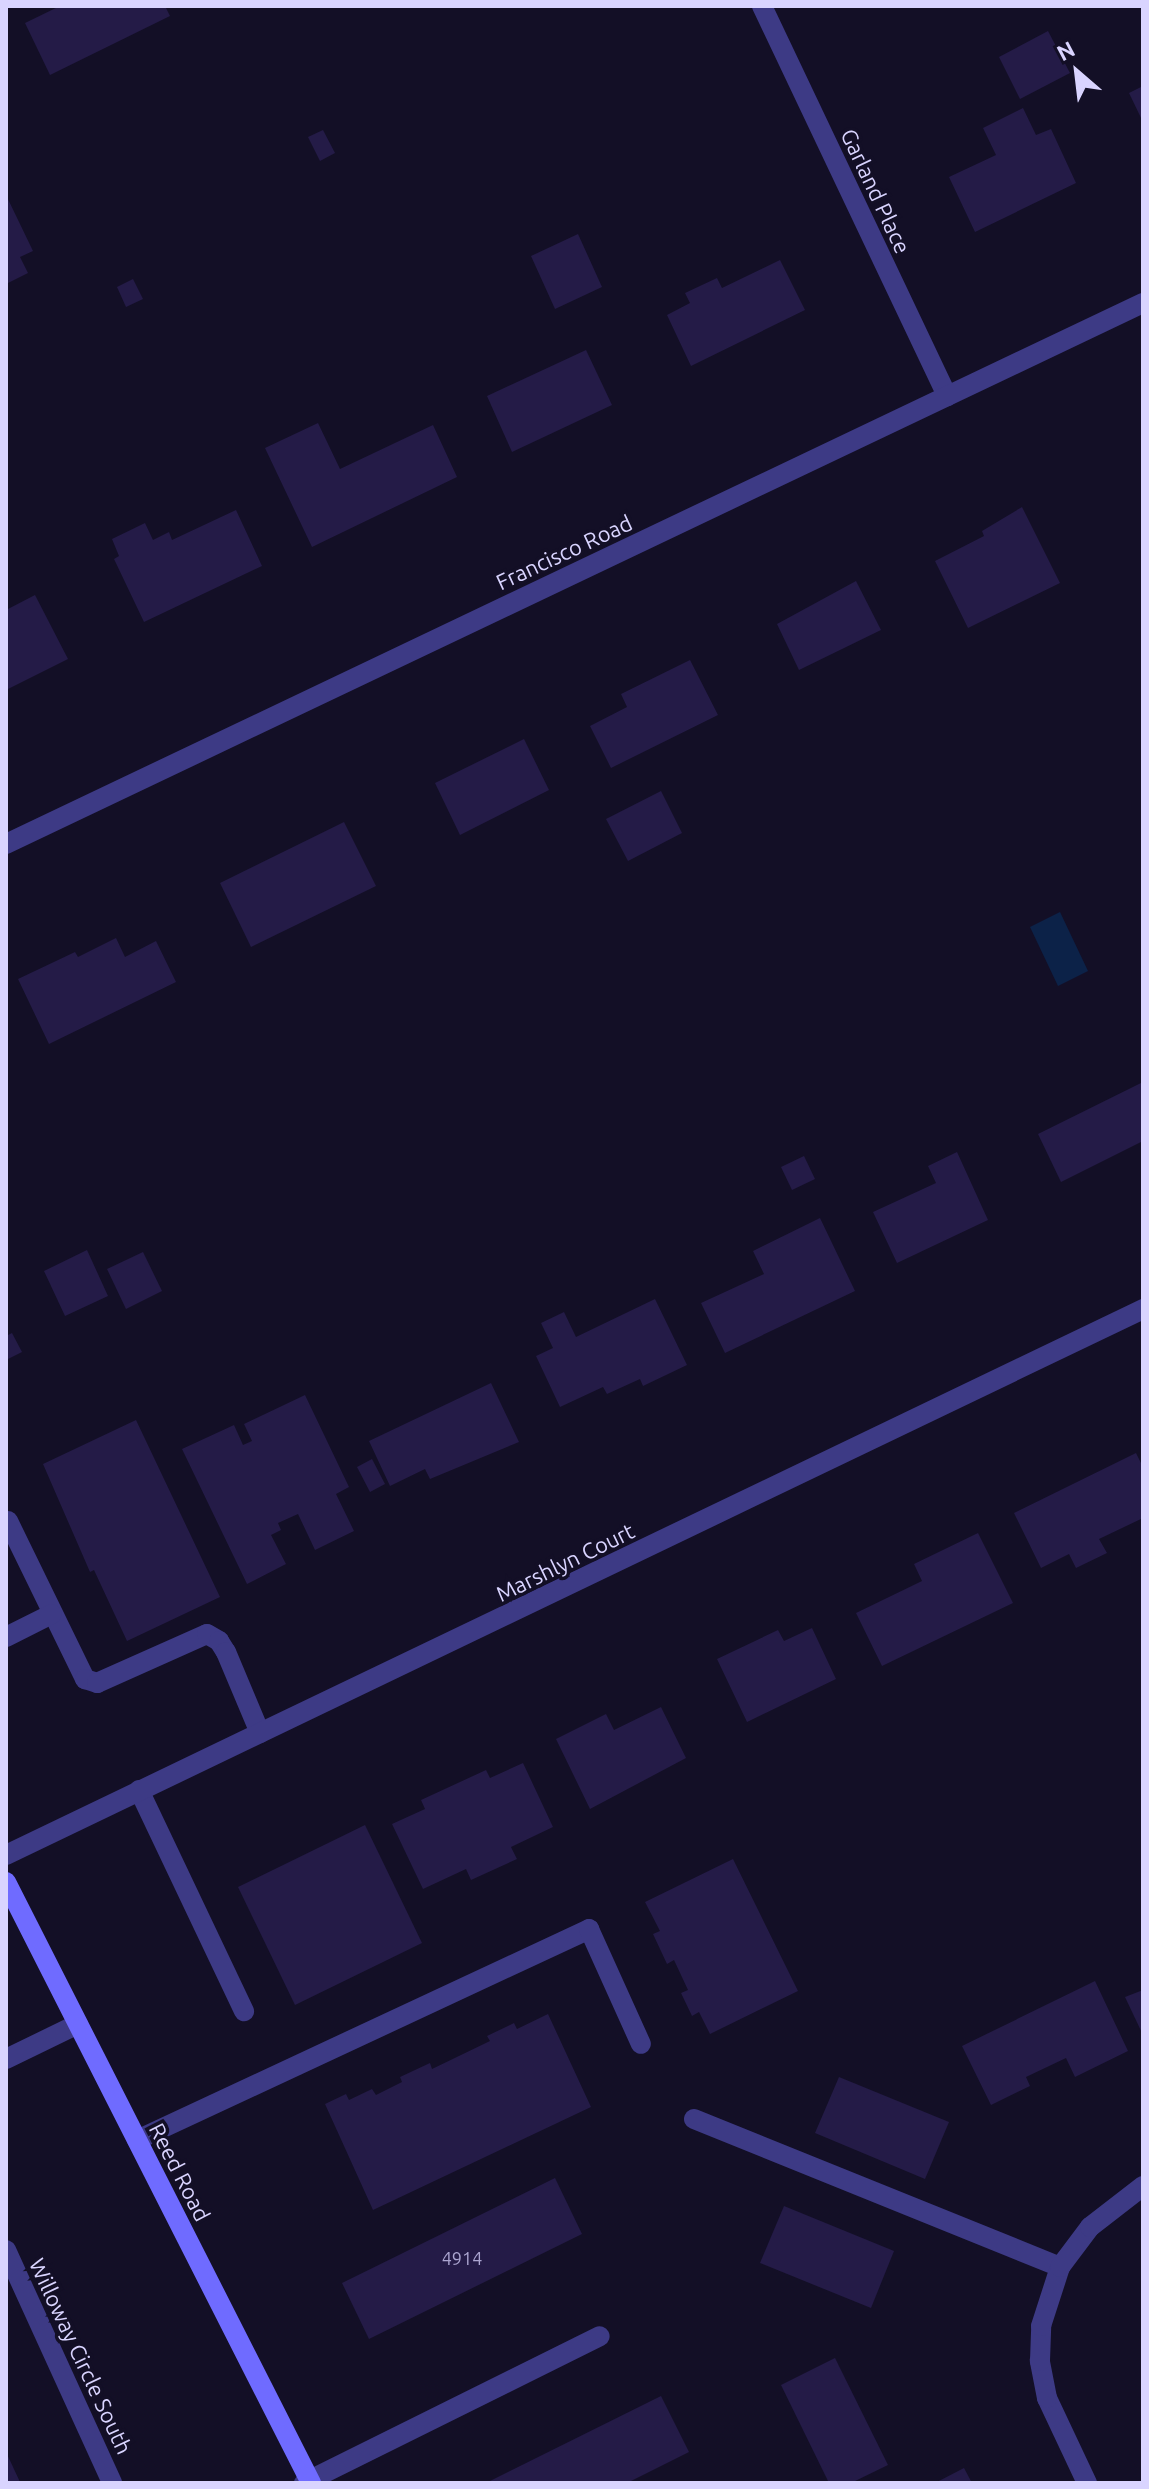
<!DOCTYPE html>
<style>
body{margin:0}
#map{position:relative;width:1149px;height:2489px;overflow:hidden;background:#130f26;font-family:Ubuntu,sans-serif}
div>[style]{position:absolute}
.water>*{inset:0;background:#0c2248}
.building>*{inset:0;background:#241b47}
.service>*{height:20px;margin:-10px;padding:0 10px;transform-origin:10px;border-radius:10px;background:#3d3a85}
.minor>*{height:20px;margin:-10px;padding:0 10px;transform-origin:10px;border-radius:10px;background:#3d3a85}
.secondary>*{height:20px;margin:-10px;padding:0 10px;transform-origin:10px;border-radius:10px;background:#6f6bff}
span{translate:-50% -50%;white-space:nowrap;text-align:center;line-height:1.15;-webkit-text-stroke:7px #130f26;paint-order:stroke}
.number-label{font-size:18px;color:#aca6d1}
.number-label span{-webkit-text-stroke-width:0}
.street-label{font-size:22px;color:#d9d4ff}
.frame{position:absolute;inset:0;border:8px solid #d9d4ff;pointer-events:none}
.north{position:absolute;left:1037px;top:32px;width:80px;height:80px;-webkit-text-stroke:6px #130f26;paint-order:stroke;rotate:332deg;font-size:22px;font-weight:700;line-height:32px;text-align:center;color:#d9d4ff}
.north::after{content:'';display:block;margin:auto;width:28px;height:36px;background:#d9d4ff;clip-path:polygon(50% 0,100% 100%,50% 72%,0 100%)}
</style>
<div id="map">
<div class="water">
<div style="clip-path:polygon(1060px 912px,1088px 971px,1058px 986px,1030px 927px)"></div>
</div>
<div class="building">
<div style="clip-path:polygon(60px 6px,165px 6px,170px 16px,50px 75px,25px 23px)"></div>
<div style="clip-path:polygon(1048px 31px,1070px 73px,1020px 99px,999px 57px)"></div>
<div style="clip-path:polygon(1143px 86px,1143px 122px,1129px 93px)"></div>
<div style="clip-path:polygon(1023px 108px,1036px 135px,1051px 129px,1076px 183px,975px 232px,949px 177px,996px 155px,983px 128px)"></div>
<div style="clip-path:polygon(323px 130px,335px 153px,320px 161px,308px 137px)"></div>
<div style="clip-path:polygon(6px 195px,33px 251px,20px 257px,28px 273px,6px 284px)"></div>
<div style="clip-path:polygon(578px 234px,602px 287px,555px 309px,531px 256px)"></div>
<div style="clip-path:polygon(780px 260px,805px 310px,691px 366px,667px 315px,690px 303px,685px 293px,717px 278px,722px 288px)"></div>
<div style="clip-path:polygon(133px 279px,143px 299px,126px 307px,117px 287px)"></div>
<div style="clip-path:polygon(586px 350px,612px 405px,512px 452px,487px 396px)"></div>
<div style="clip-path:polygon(318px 423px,340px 469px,433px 425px,457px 477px,312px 547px,265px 448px)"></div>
<div style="clip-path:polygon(1022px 507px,1060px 583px,968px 628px,935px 561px,984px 536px,982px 531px)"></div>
<div style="clip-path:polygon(236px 510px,262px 566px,144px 622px,114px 559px,119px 556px,112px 539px,145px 523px,153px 540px,169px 532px,172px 540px)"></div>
<div style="clip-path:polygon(856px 581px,881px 630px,799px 670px,777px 624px)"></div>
<div style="clip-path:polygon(35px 595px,68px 659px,6px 690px,6px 610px)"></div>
<div style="clip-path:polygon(690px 660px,718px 715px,611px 768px,590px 726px,627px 707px,621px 694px)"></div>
<div style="clip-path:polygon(524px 739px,549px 790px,460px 835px,435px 783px)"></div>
<div style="clip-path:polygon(661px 791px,682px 833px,628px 861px,606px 819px)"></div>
<div style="clip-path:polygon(344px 822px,376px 886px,251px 947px,220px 883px)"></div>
<div style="clip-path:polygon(116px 938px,125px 957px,156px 941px,176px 982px,49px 1044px,18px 979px,75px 952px,78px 957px)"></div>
<div style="clip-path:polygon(1143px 1082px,1143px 1141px,1061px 1182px,1038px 1134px)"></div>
<div style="clip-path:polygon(957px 1152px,988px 1220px,897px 1263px,873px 1212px,936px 1183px,928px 1166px)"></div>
<div style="clip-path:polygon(804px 1156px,815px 1179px,792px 1190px,781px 1167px)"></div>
<div style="clip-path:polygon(820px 1218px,855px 1291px,725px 1353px,701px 1303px,764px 1274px,753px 1251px)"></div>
<div style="clip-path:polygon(87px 1250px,108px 1296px,65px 1316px,44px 1271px)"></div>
<div style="clip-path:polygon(143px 1252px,162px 1291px,126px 1309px,107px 1269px)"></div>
<div style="clip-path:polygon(655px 1299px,687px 1365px,643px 1386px,640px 1379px,607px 1394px,603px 1387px,560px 1407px,536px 1356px,553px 1348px,541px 1323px,564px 1312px,576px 1337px)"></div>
<div style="clip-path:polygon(12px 1333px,22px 1352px,6px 1360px,6px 1336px)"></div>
<div style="clip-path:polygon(491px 1383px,519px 1442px,430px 1479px,425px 1469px,390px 1486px,369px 1441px)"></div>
<div style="clip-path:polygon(305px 1395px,349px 1487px,336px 1494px,354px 1531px,315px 1550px,298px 1514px,278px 1523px,281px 1530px,271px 1535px,286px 1564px,247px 1584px,182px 1449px,234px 1425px,243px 1445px,252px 1441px,244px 1424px)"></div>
<div style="clip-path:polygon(136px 1420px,220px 1597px,127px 1641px,94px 1570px,90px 1572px,43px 1464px)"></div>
<div style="clip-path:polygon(1136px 1453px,1143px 1467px,1143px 1518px,1099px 1539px,1107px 1553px,1076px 1568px,1069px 1554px,1041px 1568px,1014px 1513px)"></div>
<div style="clip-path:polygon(372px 1459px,385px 1484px,370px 1492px,357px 1467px)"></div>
<div style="clip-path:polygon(978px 1533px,1013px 1603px,882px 1666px,856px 1613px,922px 1581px,914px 1564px)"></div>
<div style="clip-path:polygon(812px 1628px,836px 1679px,747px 1722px,717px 1659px,778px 1630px,784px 1641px)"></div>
<div style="clip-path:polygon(661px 1707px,686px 1758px,590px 1809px,556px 1739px,606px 1714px,614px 1730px)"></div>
<div style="clip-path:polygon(523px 1763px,553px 1827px,511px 1847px,517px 1859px,471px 1880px,466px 1869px,423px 1889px,392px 1824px,425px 1809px,421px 1800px,486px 1770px,490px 1778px)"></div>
<div style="clip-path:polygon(365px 1825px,422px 1943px,295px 2005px,238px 1887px)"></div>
<div style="clip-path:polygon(733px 1859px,798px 1991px,710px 2034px,699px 2012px,692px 2016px,681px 1993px,688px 1990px,674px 1960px,667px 1964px,653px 1934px,660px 1931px,645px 1902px)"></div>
<div style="clip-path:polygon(1095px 1981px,1128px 2051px,1075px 2077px,1066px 2058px,1026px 2077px,1030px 2086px,991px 2105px,962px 2046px)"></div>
<div style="clip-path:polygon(1143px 1990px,1143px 2035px,1125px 1997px)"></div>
<div style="clip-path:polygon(548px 2014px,591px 2107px,373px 2210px,325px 2104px,346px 2094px,349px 2100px,372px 2089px,376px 2095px,402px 2082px,400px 2077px,430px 2063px,432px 2069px,490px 2041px,487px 2036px,514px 2023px,517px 2029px)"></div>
<div style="clip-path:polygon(839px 2077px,949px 2122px,925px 2179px,815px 2133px)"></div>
<div style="clip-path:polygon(555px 2178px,582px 2234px,369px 2339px,342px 2283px)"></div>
<div style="clip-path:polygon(784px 2206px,894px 2251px,871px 2308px,760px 2263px)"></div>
<div style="clip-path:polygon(835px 2358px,888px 2465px,851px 2483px,829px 2483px,781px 2385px)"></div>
<div style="clip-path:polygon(661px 2396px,689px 2452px,627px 2483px,486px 2483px)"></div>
<div style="clip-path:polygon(6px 2452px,20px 2482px,17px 2483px,6px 2483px)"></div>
<div style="clip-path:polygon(964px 2468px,972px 2483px,935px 2483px)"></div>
</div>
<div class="service">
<div style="left:8px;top:1521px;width:176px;rotate:64deg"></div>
<div style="left:85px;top:1679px;width:13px;rotate:18deg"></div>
<div style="left:97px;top:1683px;width:120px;rotate:-24deg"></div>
<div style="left:207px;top:1634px;width:14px;rotate:30deg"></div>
<div style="left:219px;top:1641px;width:13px;rotate:58deg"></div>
<div style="left:226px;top:1652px;width:88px;rotate:67.2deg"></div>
<div style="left:6px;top:1637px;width:51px;rotate:-26.6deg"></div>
<div style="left:139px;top:1790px;width:245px;rotate:64.6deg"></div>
<div style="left:694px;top:2119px;width:395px;rotate:22deg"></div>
<div style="left:137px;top:2140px;width:499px;rotate:-25deg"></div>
<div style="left:589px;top:1929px;width:126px;rotate:65.7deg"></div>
<div style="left:304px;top:2483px;width:330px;rotate:-26.4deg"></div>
</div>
<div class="minor">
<div style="left:762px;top:6px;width:432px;rotate:64.6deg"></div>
<div style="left:6px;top:844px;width:1259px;rotate:-25.45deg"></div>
<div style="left:6px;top:1855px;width:1261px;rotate:-25.65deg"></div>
<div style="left:6px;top:2059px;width:80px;rotate:-25.9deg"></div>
<div style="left:6px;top:2250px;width:256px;rotate:65.5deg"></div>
<div style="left:1087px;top:2483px;width:94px;rotate:-115.2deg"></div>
<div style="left:1047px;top:2398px;width:38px;rotate:-101deg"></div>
<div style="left:1040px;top:2361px;width:35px;rotate:-88deg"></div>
<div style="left:1041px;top:2326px;width:62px;rotate:-72.1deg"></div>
<div style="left:1060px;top:2267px;width:50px;rotate:-53.1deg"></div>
<div style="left:1090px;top:2227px;width:67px;rotate:-37.7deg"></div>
</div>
<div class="secondary">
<div style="left:6px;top:1882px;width:674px;rotate:63.09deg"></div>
</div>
<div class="number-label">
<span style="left:462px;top:2258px">4914</span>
</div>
<div class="street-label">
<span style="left:876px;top:191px;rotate:65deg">Garland Place</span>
<span style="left:564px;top:552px;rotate:-25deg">Francisco Road</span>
<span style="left:565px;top:1562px;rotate:-26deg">Marshlyn Court</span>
<span style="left:180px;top:2172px;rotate:63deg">Reed Road</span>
<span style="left:81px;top:2356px;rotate:65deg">Willoway Circle South</span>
</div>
<div class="frame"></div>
<div class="north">N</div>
</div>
